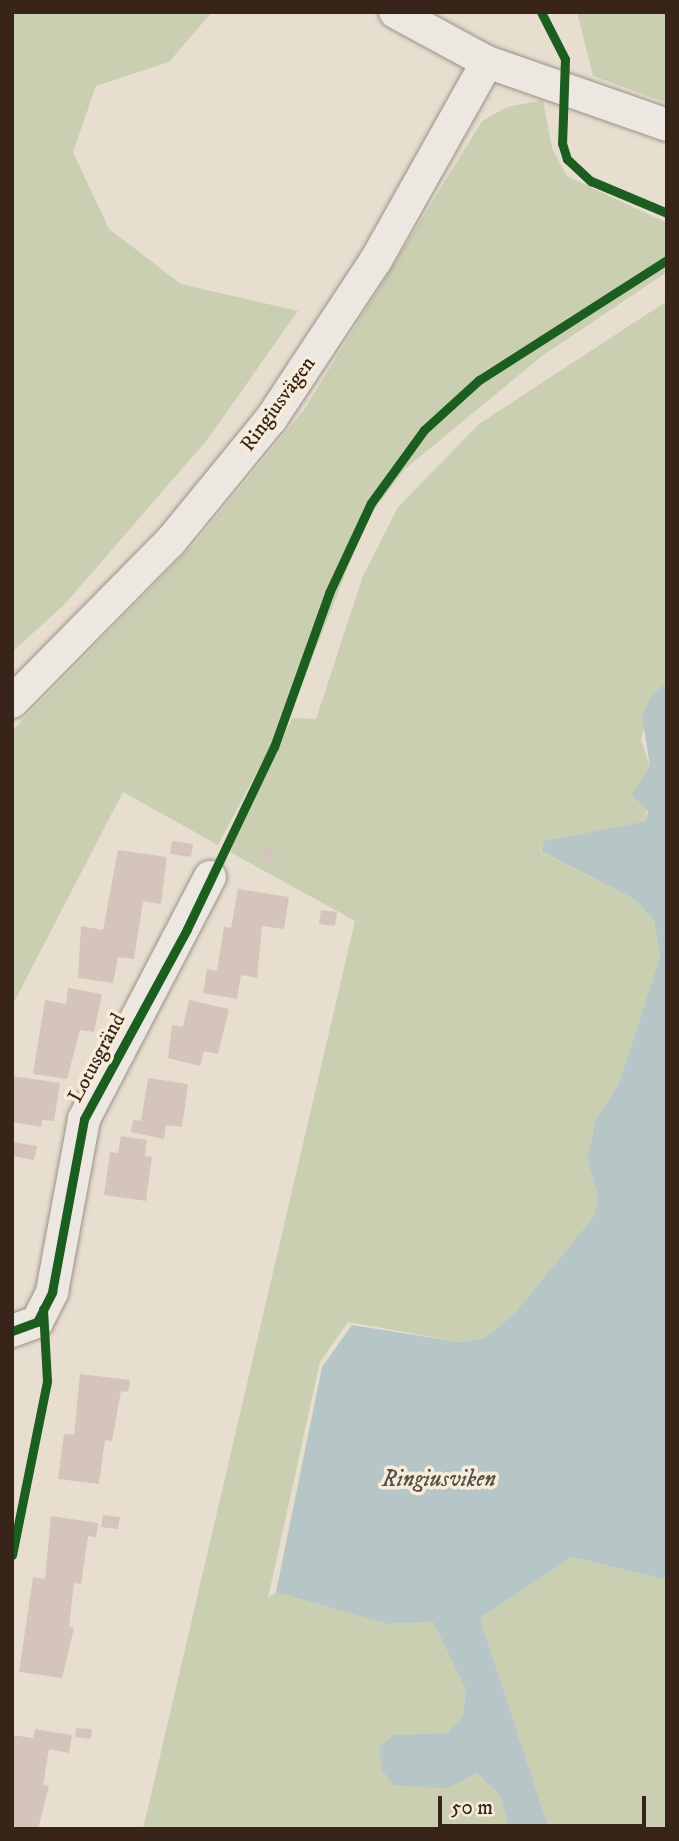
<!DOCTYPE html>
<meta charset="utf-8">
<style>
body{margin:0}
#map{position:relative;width:679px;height:1841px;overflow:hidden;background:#e8ded0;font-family:"IM FELL DW Pica",serif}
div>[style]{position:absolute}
.green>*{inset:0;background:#cbcfb2}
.water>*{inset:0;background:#b6c5c5}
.building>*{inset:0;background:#d4c4b9}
.roads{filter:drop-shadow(0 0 2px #9b9389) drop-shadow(0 0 2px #9b9389)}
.minor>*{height:32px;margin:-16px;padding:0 16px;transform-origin:16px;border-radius:16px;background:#ece7e0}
.cycleway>*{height:9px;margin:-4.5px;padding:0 4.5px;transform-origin:4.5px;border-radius:4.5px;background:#1b5e20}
span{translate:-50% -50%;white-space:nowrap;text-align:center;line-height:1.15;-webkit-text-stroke:7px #f7ebd9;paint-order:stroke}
.street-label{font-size:21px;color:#382419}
.water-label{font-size:23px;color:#58514b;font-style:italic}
.frame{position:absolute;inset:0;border:14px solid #382419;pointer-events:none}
.scale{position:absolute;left:438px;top:1796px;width:208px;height:32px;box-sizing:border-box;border:4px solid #382419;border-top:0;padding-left:9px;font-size:21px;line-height:24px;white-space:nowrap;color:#382419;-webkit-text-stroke:5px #f7ebd9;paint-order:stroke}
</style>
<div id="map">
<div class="green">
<div style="clip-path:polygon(12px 12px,212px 12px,169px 62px,96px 86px,73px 152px,109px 229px,181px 284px,298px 311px,207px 440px,65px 604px,12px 652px)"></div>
<div style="clip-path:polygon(577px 12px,667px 12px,667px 103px,593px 76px)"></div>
<div style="clip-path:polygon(543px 100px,552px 148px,567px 176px,667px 223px,667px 272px,542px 356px,405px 469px,367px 519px,297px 697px,218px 845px,123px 792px,12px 1006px,12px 731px,196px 542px,304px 410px,482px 121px,507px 107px)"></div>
<div style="clip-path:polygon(667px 301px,667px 682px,652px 695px,641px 740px,650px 766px,646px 821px,544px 841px,540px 851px,634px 899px,654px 920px,660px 957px,618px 1085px,596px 1119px,587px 1159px,598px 1195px,594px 1216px,515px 1313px,485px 1338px,459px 1342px,348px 1322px,320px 1362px,268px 1598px,276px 1592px,387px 1624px,433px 1622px,466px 1690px,463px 1715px,448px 1733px,393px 1735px,449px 1788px,477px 1773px,500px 1795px,509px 1829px,143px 1829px,355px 921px,230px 852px,292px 718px,316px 719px,363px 576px,398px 507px,479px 424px)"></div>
<div style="clip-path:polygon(572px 1557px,667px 1580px,667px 1829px,549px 1829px,480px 1618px)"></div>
</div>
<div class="water">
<div style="clip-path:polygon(667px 682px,667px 1580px,572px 1557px,480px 1618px,549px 1829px,509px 1829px,500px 1795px,477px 1773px,449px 1788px,418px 1787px,393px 1785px,381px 1768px,380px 1747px,393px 1735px,448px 1733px,463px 1715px,466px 1690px,433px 1622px,387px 1624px,276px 1592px,322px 1367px,352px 1325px,459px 1342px,485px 1338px,515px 1313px,594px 1216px,598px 1195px,587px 1159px,596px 1119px,618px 1085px,660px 957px,654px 920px,634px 899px,541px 851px,544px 841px,646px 821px,648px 811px,632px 795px,650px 766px,642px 717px,652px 695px)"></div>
</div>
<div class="building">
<div style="clip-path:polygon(172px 841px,193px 844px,191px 857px,170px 854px)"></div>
<div style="clip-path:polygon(264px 847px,274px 849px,271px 863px,262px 861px)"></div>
<div style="clip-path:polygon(118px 850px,167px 857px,161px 904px,143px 901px,134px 959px,118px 957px,113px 983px,78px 978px,81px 926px,103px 930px)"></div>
<div style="clip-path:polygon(238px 889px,289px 897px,284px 929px,262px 926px,257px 978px,241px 975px,237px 999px,203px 993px,207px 969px,217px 971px,224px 927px,231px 928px)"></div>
<div style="clip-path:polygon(321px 910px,337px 912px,335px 926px,319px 924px)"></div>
<div style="clip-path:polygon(68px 988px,102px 994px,94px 1032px,80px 1030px,67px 1079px,33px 1074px,45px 1000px,66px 1004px)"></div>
<div style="clip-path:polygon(189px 1000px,229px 1009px,218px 1054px,204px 1051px,200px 1066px,168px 1058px,172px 1025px,183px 1027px)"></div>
<div style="clip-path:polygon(12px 1076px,60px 1083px,54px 1121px,42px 1120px,41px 1127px,12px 1122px)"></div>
<div style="clip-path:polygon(148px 1078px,188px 1084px,182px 1127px,166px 1125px,164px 1139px,131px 1132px,133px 1120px,141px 1121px)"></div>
<div style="clip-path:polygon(121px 1136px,147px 1140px,145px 1156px,152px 1157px,146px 1201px,104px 1195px,110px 1152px,118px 1153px)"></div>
<div style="clip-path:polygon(12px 1142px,37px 1146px,34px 1160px,12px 1156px)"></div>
<div style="clip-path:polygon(80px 1374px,130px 1380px,128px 1392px,121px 1391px,112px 1441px,105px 1440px,99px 1484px,58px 1479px,64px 1434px,74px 1435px)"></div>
<div style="clip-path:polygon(103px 1515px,120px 1517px,118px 1529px,101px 1527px)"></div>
<div style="clip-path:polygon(51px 1516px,98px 1523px,96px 1537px,88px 1536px,81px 1584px,74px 1583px,69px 1627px,74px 1628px,62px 1678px,19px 1672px,33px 1577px,45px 1579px)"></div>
<div style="clip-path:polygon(76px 1728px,92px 1729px,91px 1739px,75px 1737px)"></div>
<div style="clip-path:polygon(35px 1729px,72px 1735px,69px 1753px,49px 1749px,43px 1785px,49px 1786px,38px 1829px,12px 1829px,12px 1735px,33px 1738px)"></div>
</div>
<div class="roads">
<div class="minor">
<div style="left:395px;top:12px;width:105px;rotate:28.5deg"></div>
<div style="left:487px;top:62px;width:191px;rotate:19.3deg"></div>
<div style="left:12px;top:702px;width:226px;rotate:-45.4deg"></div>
<div style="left:171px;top:541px;width:158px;rotate:-50.7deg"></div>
<div style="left:271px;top:419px;width:191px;rotate:-56.6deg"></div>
<div style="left:376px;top:260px;width:227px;rotate:-60.7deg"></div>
<div style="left:12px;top:1331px;width:27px;rotate:-20deg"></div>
<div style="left:37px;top:1322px;width:34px;rotate:-63deg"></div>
<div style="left:52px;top:1292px;width:176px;rotate:-79.5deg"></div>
<div style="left:84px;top:1119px;width:273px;rotate:-62.5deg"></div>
</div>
</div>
<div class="cycleway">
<div style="left:541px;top:12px;width:53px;rotate:62.9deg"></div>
<div style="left:565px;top:59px;width:84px;rotate:92deg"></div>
<div style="left:562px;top:143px;width:17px;rotate:73deg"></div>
<div style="left:567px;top:159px;width:33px;rotate:43deg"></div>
<div style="left:591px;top:181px;width:82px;rotate:22.8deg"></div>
<div style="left:12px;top:1331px;width:27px;rotate:-20deg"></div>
<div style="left:37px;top:1322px;width:34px;rotate:-63deg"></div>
<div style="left:52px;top:1292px;width:176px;rotate:-79.5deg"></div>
<div style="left:84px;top:1119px;width:216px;rotate:-61.5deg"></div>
<div style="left:187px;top:929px;width:202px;rotate:-64.5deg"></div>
<div style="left:274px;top:747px;width:164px;rotate:-70.3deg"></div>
<div style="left:329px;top:593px;width:99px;rotate:-65deg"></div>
<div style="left:371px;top:503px;width:90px;rotate:-54deg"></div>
<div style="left:424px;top:430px;width:74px;rotate:-42.3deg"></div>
<div style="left:479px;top:380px;width:223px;rotate:-32.6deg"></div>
<div style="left:12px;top:1555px;width:177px;rotate:-78.6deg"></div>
<div style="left:47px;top:1381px;width:72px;rotate:-93.2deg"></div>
</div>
<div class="street-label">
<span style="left:278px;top:404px;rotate:-54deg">Ringiusvägen</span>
<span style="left:97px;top:1058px;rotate:-62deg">Lotusgränd</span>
</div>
<div class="water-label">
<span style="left:439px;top:1480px">Ringiusviken</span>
</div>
<div class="frame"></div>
<div class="scale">50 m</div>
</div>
